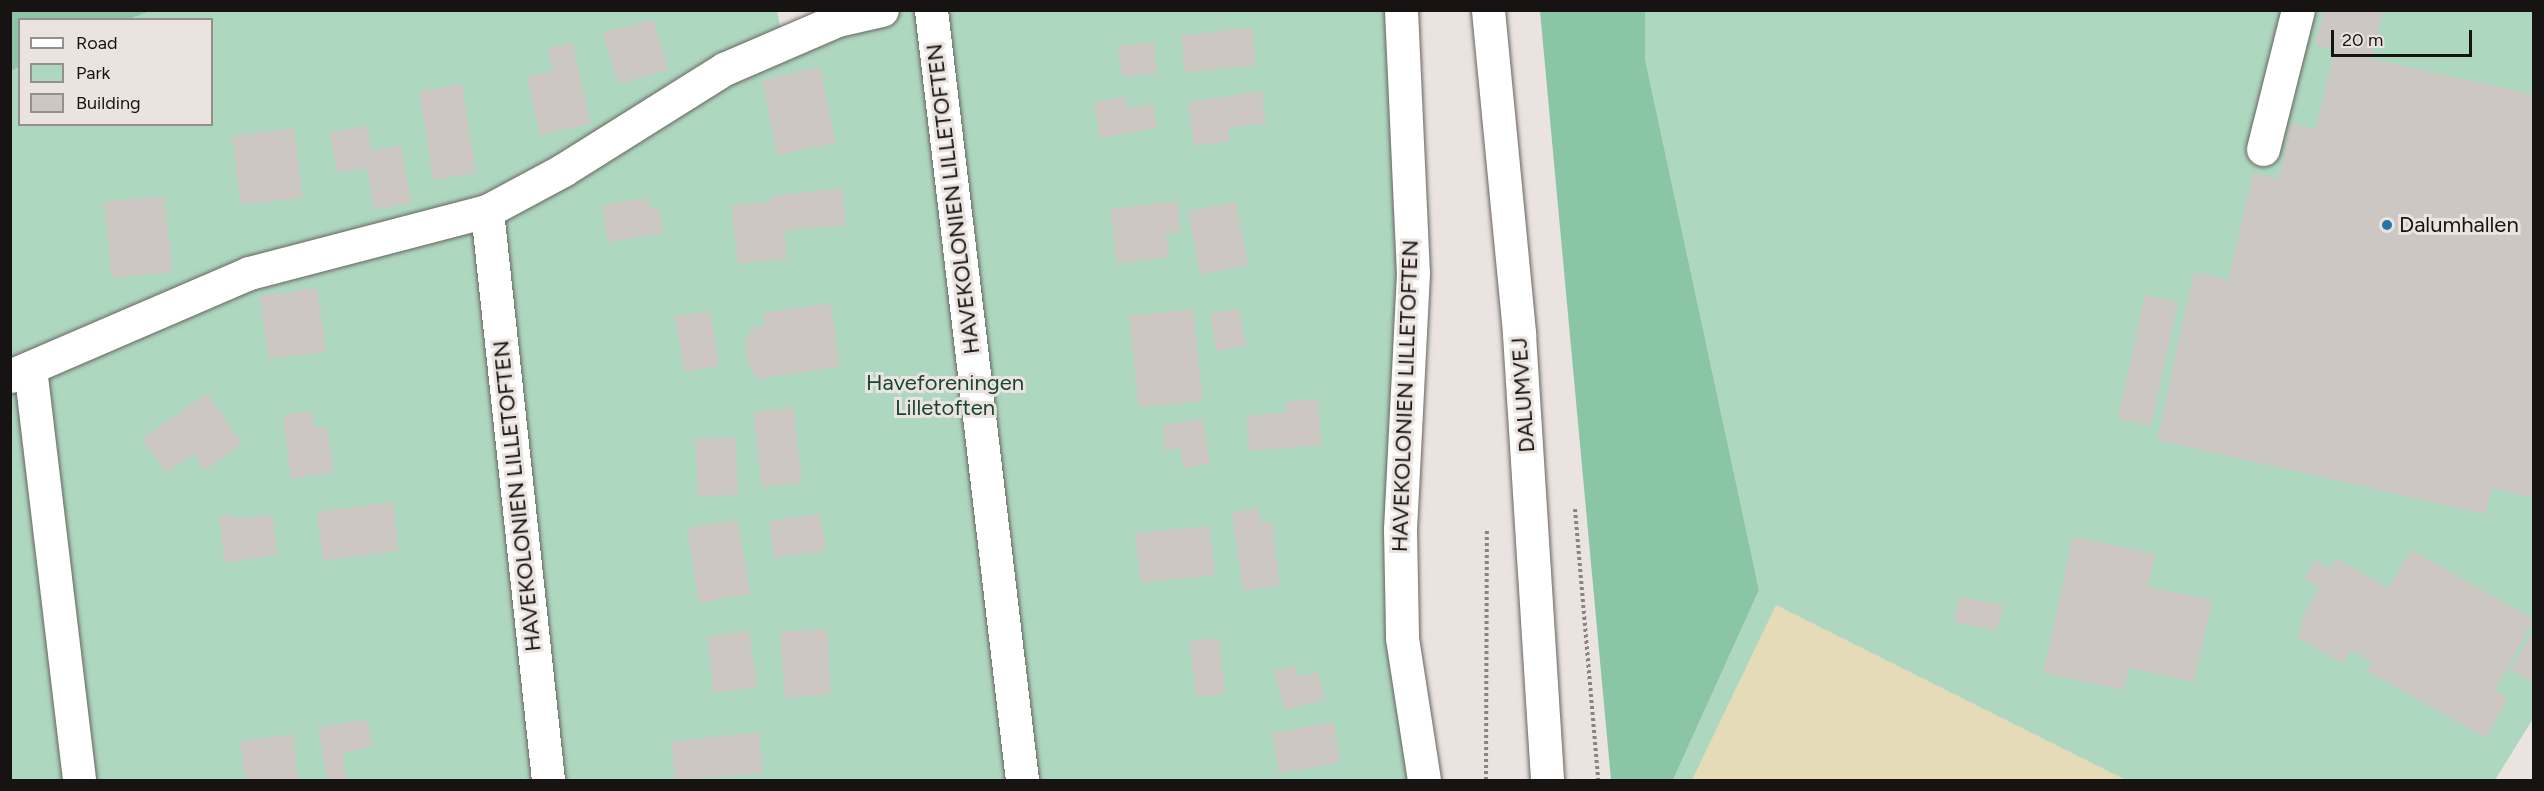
<!DOCTYPE html>
<style>
body{margin:0}
#map{position:relative;width:2544px;height:791px;overflow:hidden;background:#eae3df;font-family:Figtree,sans-serif}
div>[style]{position:absolute}
.green>*{inset:0;background:#add8bf}
.forest>*{inset:0;background:#8ac6a5}
.sand>*{inset:0;background:#e5dbb6}
.building>*{inset:0;background:#ccc7c2}
.path>*{height:4px;margin-top:-2px;transform-origin:0;background:repeating-linear-gradient(90deg,#898381 0 3px,transparent 0 6px)}
.roads{filter:drop-shadow(0 0 2px #6a6461) drop-shadow(0 0 2px #6a6461)}
.minor>*{height:33px;margin:-16.5px;padding:0 16.5px;transform-origin:16.5px;border-radius:16.5px;background:#fff}
.dots>*{width:16px;height:16px;translate:-50% -50%;box-sizing:border-box;border:3px solid #eae3df;border-radius:50%}
span{translate:-50% -50%;white-space:nowrap;text-align:center;line-height:1.15;-webkit-text-stroke:6px #eae3df;paint-order:stroke}
.street-label{font-size:22px;color:#161312}
.poi-label{font-size:22px;color:#161312}
.left{translate:0 -50%;text-align:left}
.park-label{font-size:22px;color:#174630}
.frame{position:absolute;inset:0;border:12px solid #161312;pointer-events:none}
.legend{position:absolute;left:18px;top:18px;width:195px;height:108px;box-sizing:border-box;background:#eae3df;border:2px solid #95908d;margin:0;padding:8px 10px;list-style:none;font-size:18px;color:#161312}
.legend li{display:flex;align-items:center;gap:12px;height:30px}
.legend b{width:30px;border:2px solid #95908d}
.scale{position:absolute;left:2331px;top:30px;width:141px;height:27px;box-sizing:border-box;border:3px solid #161312;border-top:0;padding-left:8px;font-size:18px;line-height:21px;white-space:nowrap;color:#161312;-webkit-text-stroke:4px #eae3df;paint-order:stroke}
</style>
<div id="map">
<div class="green">
<div style="clip-path:polygon(150px 10px,777px 10px,780px 26px,838px 10px,1412px 11px,1414px 605px,1437px 780px,11px 780px,10px 71px,19px 67px,20px 124px,212px 124px,212px 20px,129px 19px)"></div>
<div style="clip-path:polygon(1645px 11px,2533px 11px,2534px 717px,2495px 780px,1673px 780px,1759px 590px,1645px 59px)"></div>
</div>
<div class="forest">
<div style="clip-path:polygon(11px 10px,150px 10px,150px 11px,129px 19px,20px 20px,19px 67px,11px 71px)"></div>
<div style="clip-path:polygon(1540px 11px,1645px 11px,1645px 59px,1759px 590px,1673px 780px,1611px 780px)"></div>
</div>
<div class="sand">
<div style="clip-path:polygon(1776px 605px,2126px 780px,1692px 780px)"></div>
</div>
<div class="building">
<div style="clip-path:polygon(2324px 10px,2383px 10px,2372px 59px,2534px 95px,2534px 498px,2492px 488px,2486px 514px,2157px 440px,2194px 272px,2229px 280px,2253px 173px,2279px 179px,2291px 123px,2316px 129px,2334px 50px,2315px 45px)"></div>
<div style="clip-path:polygon(653px 19px,669px 70px,618px 84px,603px 33px)"></div>
<div style="clip-path:polygon(1252px 27px,1256px 65px,1185px 73px,1181px 36px)"></div>
<div style="clip-path:polygon(1154px 42px,1157px 73px,1122px 77px,1118px 46px)"></div>
<div style="clip-path:polygon(573px 43px,591px 124px,540px 135px,527px 77px,553px 71px,548px 48px)"></div>
<div style="clip-path:polygon(820px 67px,836px 143px,777px 155px,762px 80px)"></div>
<div style="clip-path:polygon(462px 84px,476px 173px,433px 180px,419px 91px)"></div>
<div style="clip-path:polygon(1262px 91px,1266px 123px,1228px 128px,1230px 141px,1194px 146px,1188px 102px)"></div>
<div style="clip-path:polygon(1126px 97px,1127px 108px,1153px 104px,1157px 128px,1100px 138px,1094px 102px)"></div>
<div style="clip-path:polygon(367px 126px,371px 151px,401px 145px,411px 203px,374px 210px,367px 168px,337px 173px,330px 132px)"></div>
<div style="clip-path:polygon(294px 128px,303px 198px,241px 205px,232px 136px)"></div>
<div style="clip-path:polygon(842px 188px,846px 225px,784px 231px,787px 259px,738px 264px,731px 205px,771px 201px,770px 196px)"></div>
<div style="clip-path:polygon(164px 196px,173px 272px,112px 278px,104px 202px)"></div>
<div style="clip-path:polygon(649px 198px,650px 208px,659px 207px,664px 233px,608px 242px,602px 205px)"></div>
<div style="clip-path:polygon(1177px 201px,1181px 232px,1166px 234px,1169px 257px,1117px 264px,1110px 209px)"></div>
<div style="clip-path:polygon(1236px 202px,1248px 266px,1200px 274px,1188px 211px)"></div>
<div style="clip-path:polygon(317px 288px,326px 352px,269px 359px,260px 296px)"></div>
<div style="clip-path:polygon(2145px 295px,2178px 302px,2151px 426px,2118px 419px)"></div>
<div style="clip-path:polygon(831px 303px,840px 367px,758px 379px,747px 362px,745px 344px,751px 328px,765px 326px,763px 313px)"></div>
<div style="clip-path:polygon(1193px 309px,1203px 401px,1139px 408px,1129px 316px)"></div>
<div style="clip-path:polygon(1239px 309px,1246px 346px,1216px 351px,1210px 313px)"></div>
<div style="clip-path:polygon(710px 311px,719px 366px,684px 372px,675px 316px)"></div>
<div style="clip-path:polygon(207px 393px,242px 443px,205px 470px,193px 454px,167px 473px,142px 439px)"></div>
<div style="clip-path:polygon(1318px 399px,1322px 445px,1249px 451px,1246px 416px,1287px 412px,1286px 402px)"></div>
<div style="clip-path:polygon(793px 407px,802px 483px,762px 487px,753px 412px)"></div>
<div style="clip-path:polygon(312px 411px,314px 428px,327px 426px,334px 473px,291px 479px,283px 415px)"></div>
<div style="clip-path:polygon(1203px 419px,1210px 464px,1183px 468px,1181px 448px,1165px 451px,1162px 425px)"></div>
<div style="clip-path:polygon(735px 437px,738px 495px,698px 497px,695px 439px)"></div>
<div style="clip-path:polygon(393px 502px,399px 551px,323px 561px,317px 512px)"></div>
<div style="clip-path:polygon(1259px 508px,1261px 523px,1272px 522px,1280px 586px,1243px 591px,1232px 512px)"></div>
<div style="clip-path:polygon(820px 514px,826px 551px,774px 558px,769px 521px)"></div>
<div style="clip-path:polygon(233px 515px,234px 519px,272px 515px,278px 555px,225px 563px,219px 517px)"></div>
<div style="clip-path:polygon(738px 520px,750px 594px,699px 603px,687px 528px)"></div>
<div style="clip-path:polygon(1209px 526px,1215px 575px,1141px 583px,1135px 533px)"></div>
<div style="clip-path:polygon(2073px 537px,2155px 554px,2148px 587px,2212px 600px,2194px 682px,2129px 668px,2124px 690px,2043px 673px)"></div>
<div style="clip-path:polygon(2411px 550px,2534px 619px,2495px 691px,2508px 698px,2486px 738px,2367px 671px,2372px 662px,2351px 650px,2343px 664px,2297px 637px,2304px 623px,2300px 621px,2319px 587px,2305px 579px,2315px 560px,2330px 569px,2336px 558px,2388px 588px)"></div>
<div style="clip-path:polygon(1959px 596px,2003px 605px,1997px 631px,1954px 622px)"></div>
<div style="clip-path:polygon(827px 629px,831px 694px,785px 698px,780px 632px)"></div>
<div style="clip-path:polygon(749px 630px,757px 687px,714px 693px,707px 637px)"></div>
<div style="clip-path:polygon(2534px 630px,2534px 683px,2510px 669px)"></div>
<div style="clip-path:polygon(1219px 638px,1225px 694px,1196px 697px,1190px 641px)"></div>
<div style="clip-path:polygon(1296px 665px,1298px 677px,1318px 672px,1325px 700px,1284px 710px,1274px 671px)"></div>
<div style="clip-path:polygon(367px 719px,372px 747px,342px 753px,347px 780px,327px 780px,318px 728px)"></div>
<div style="clip-path:polygon(1334px 722px,1340px 763px,1279px 773px,1272px 733px)"></div>
<div style="clip-path:polygon(759px 732px,763px 773px,675px 780px,671px 742px)"></div>
<div style="clip-path:polygon(293px 734px,299px 780px,245px 780px,240px 741px)"></div>
</div>
<div class="path">
<div style="left:1575px;top:509px;width:272px;rotate:85.1deg"></div>
<div style="left:1486px;top:780px;width:250px;rotate:-89.8deg"></div>
</div>
<div class="roads">
<div class="minor">
<div style="left:931px;top:10px;width:775px;rotate:83.26deg"></div>
<div style="left:1401px;top:10px;width:263px;rotate:87.4deg"></div>
<div style="left:1413px;top:273px;width:256px;rotate:92.9deg"></div>
<div style="left:1400px;top:529px;width:109px;rotate:88.9deg"></div>
<div style="left:1402px;top:638px;width:144px;rotate:81.2deg"></div>
<div style="left:1488px;top:10px;width:325px;rotate:84.5deg"></div>
<div style="left:1519px;top:334px;width:447px;rotate:86.4deg"></div>
<div style="left:2263px;top:149px;width:143px;rotate:-75.9deg"></div>
<div style="left:487px;top:211px;width:572px;rotate:83.88deg"></div>
<div style="left:30px;top:368px;width:415px;rotate:83.2deg"></div>
<div style="left:10px;top:376px;width:260px;rotate:-23.3deg"></div>
<div style="left:249px;top:273px;width:246px;rotate:-14.6deg"></div>
<div style="left:487px;top:211px;width:86px;rotate:-28.3deg"></div>
<div style="left:563px;top:170px;width:190px;rotate:-32.1deg"></div>
<div style="left:724px;top:69px;width:124px;rotate:-23.3deg"></div>
<div style="left:838px;top:20px;width:45px;rotate:-12.8deg"></div>
</div>
</div>
<div class="dots">
<div style="left:2387px;top:225px;background:#2675a7"></div>
</div>
<div class="street-label">
<span style="left:953px;top:199px;rotate:-97deg">HAVEKOLONIEN LILLETOFTEN</span>
<span style="left:1523px;top:395px;rotate:-94deg">DALUMVEJ</span>
<span style="left:1405px;top:396px;rotate:-88deg">HAVEKOLONIEN LILLETOFTEN</span>
<span style="left:517px;top:496px;rotate:-96deg">HAVEKOLONIEN LILLETOFTEN</span>
</div>
<div class="poi-label">
<span class="left" style="left:2399px;top:225px">Dalumhallen</span>
</div>
<div class="park-label">
<span style="left:945px;top:395px">Haveforeningen<br>Lilletoften</span>
</div>
<div class="frame"></div>
<ul class="legend">
<li><b style="height:8px;background:#fff"></b>Road</li>
<li><b style="height:16px;background:#add8bf"></b>Park</li>
<li><b style="height:16px;background:#ccc7c2"></b>Building</li>
</ul>
<div class="scale">20 m</div>
</div>
